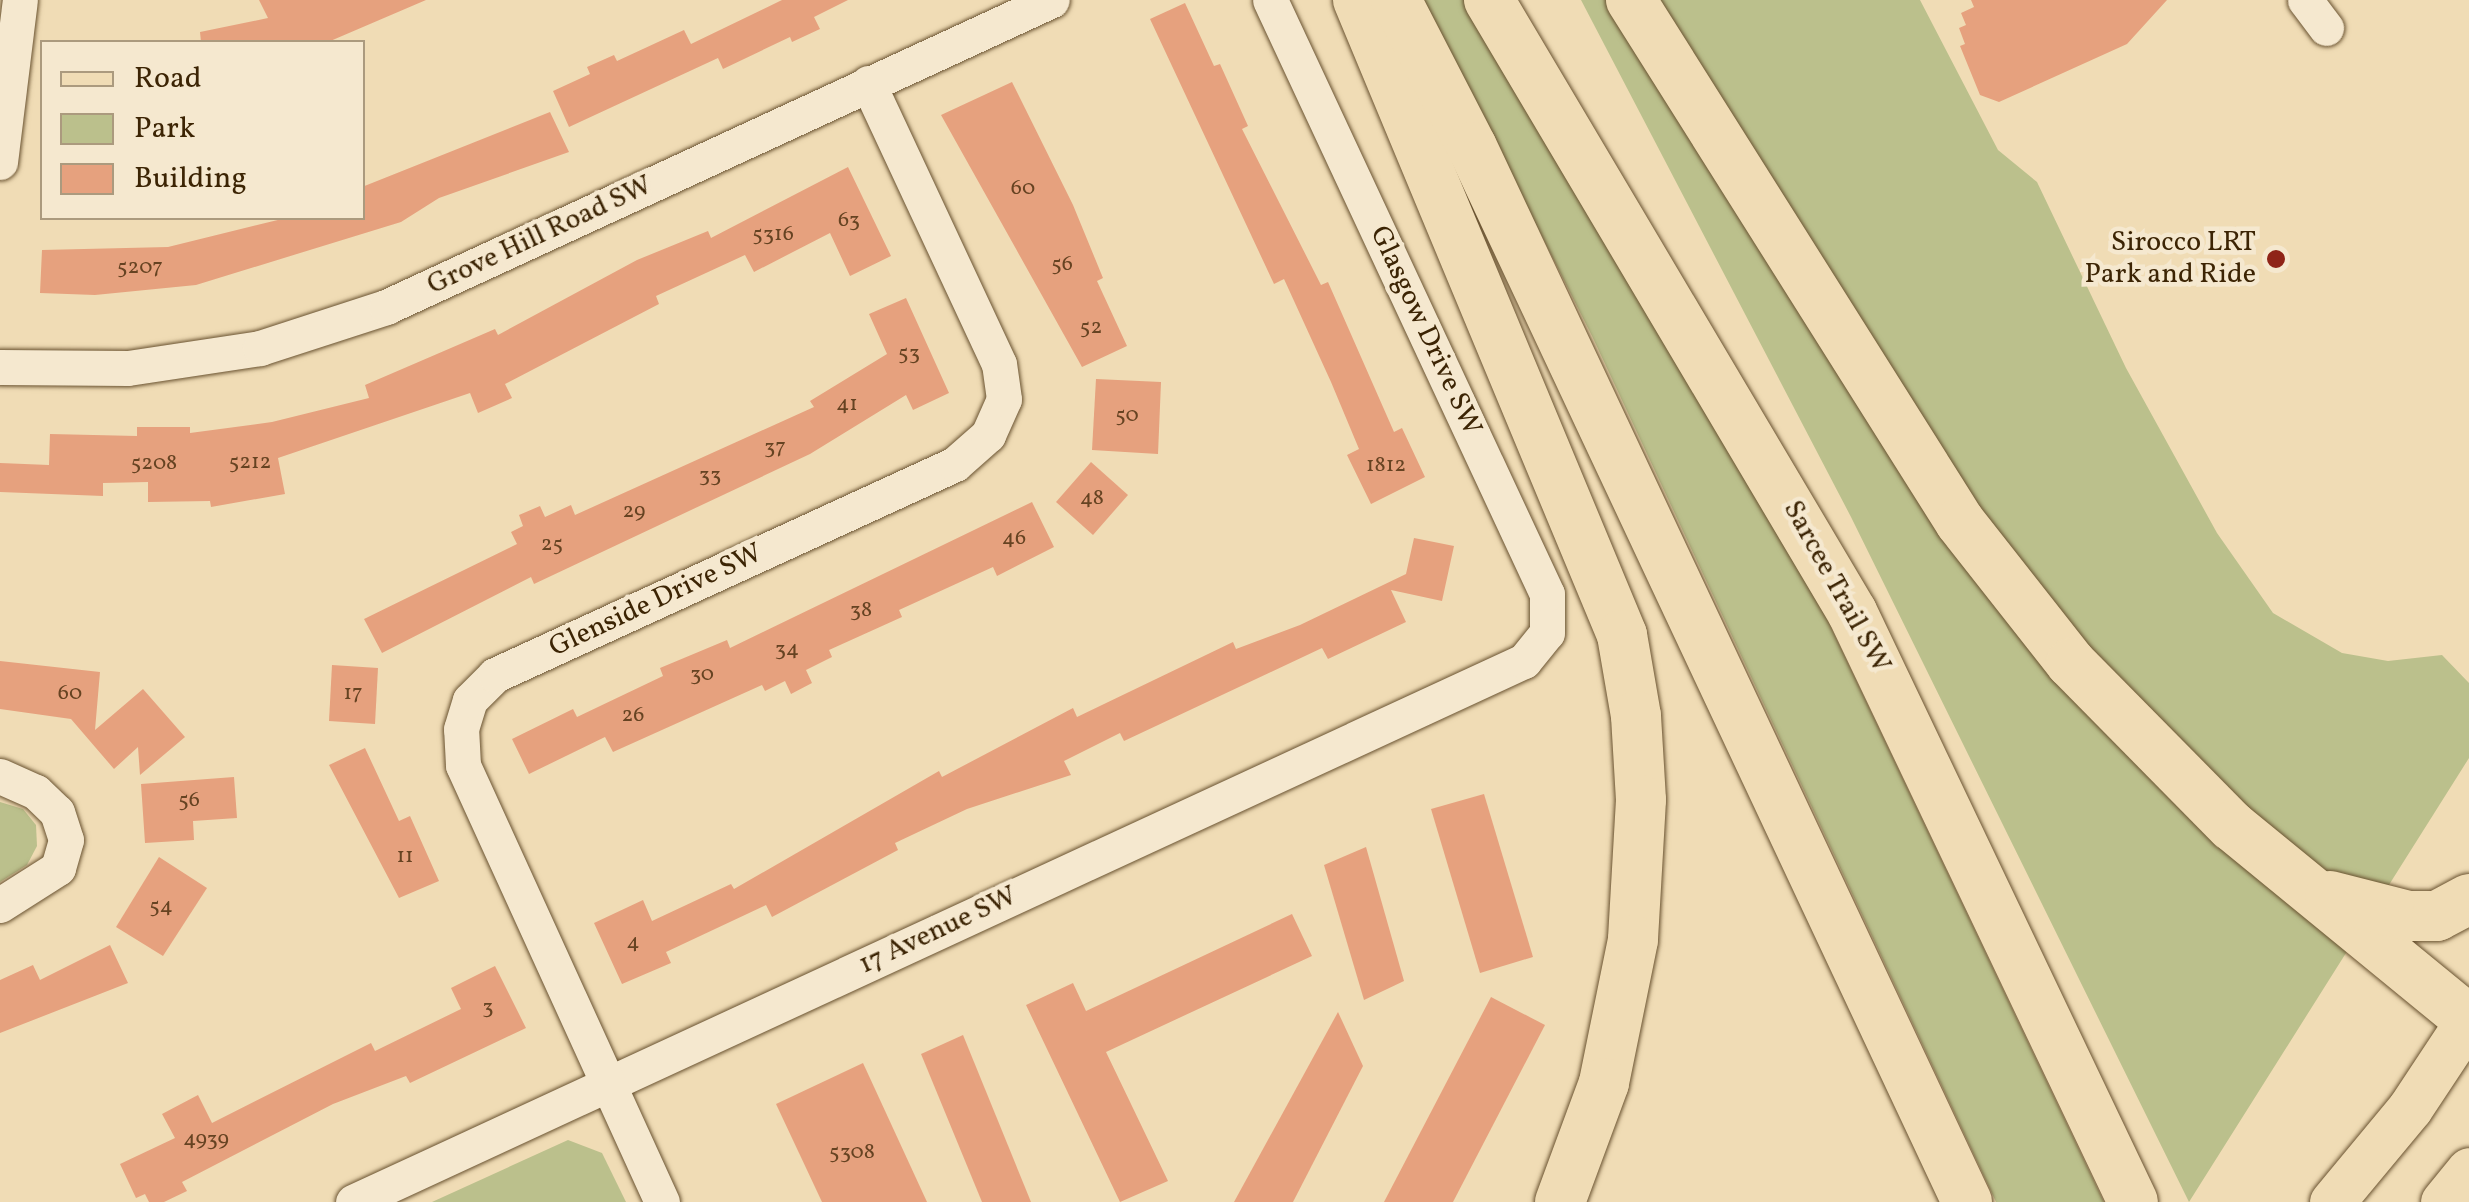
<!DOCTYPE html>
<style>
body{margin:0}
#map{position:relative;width:2469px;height:1202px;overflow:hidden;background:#f0dcb5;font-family:Vollkorn,serif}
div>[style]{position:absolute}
.green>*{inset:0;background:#bbc08c}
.building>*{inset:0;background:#e6a17e}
.roads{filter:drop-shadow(0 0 2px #695230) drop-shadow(0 0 2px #695230)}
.minor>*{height:35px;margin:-17.5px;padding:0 17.5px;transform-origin:17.5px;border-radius:17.5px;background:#f5e8cf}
.major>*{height:45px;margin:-22.5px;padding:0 22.5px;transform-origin:22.5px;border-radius:22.5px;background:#f0dcb5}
.highway>*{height:50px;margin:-25px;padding:0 25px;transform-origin:25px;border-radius:25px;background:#f0dcb5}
.dots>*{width:28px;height:28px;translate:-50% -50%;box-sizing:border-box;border:5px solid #f5e8cf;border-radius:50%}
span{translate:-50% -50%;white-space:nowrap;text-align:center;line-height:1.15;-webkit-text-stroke:9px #f5e8cf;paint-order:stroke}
.number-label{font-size:22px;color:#664322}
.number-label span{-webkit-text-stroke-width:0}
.street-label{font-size:28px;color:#3c2404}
.poi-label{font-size:28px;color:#3c2404}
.right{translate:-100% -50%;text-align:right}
.legend{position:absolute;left:40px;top:40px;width:325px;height:180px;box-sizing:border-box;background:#f5e8cf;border:2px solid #ab9a7e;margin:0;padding:12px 18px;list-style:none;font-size:30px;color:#3c2404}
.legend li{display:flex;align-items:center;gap:20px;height:50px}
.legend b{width:50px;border:2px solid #ab9a7e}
</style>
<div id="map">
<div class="green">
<div style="clip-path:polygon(1423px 0,1471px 0,1817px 598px,2104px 1202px,1996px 1202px,1592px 336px)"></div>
<div style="clip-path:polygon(1581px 0,1920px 0,1998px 150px,2037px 182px,2126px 368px,2217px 533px,2273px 613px,2342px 653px,2388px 661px,2442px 655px,2469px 683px,2469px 758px,2189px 1202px,1851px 517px)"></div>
<div style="clip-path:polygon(0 802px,23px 809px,36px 825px,37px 846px,27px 865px,0 882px)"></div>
<div style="clip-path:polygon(568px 1140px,602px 1153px,626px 1202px,432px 1202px)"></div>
</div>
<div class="building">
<div style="clip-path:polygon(259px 0,426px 0,328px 42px,201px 42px,200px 32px,268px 18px)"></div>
<div style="clip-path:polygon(782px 0,848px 0,814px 17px,820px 29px,792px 42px,790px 37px,723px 69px,718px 58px,569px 127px,553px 91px,590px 74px,587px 67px,614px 55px,617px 61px,684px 30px,691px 44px)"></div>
<div style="clip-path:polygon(1971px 0,2167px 0,2127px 44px,1999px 102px,1980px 95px,1960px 46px,1965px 44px,1959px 28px,1966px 25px,1961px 13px,1974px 7px)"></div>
<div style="clip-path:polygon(1185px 3px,1214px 66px,1220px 64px,1248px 126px,1242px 129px,1321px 285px,1328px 282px,1394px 432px,1402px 428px,1425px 477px,1371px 504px,1347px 455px,1359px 449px,1331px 382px,1284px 279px,1274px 284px,1150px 19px)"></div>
<div style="clip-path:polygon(1012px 82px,1073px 205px,1103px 278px,1097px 281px,1127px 346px,1082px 367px,941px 115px)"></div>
<div style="clip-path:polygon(550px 112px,569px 152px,439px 198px,401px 222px,196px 285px,95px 295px,40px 293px,42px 250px,168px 247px,286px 218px,362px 218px,362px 187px)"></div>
<div style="clip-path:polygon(848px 167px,891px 256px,850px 276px,830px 233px,754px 272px,745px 255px,656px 296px,659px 304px,505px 384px,512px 398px,478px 413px,470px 393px,278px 458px,285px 494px,211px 507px,210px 501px,148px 502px,148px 482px,103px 483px,103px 496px,0 492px,0 463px,49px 465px,50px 434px,137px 436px,137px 427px,190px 427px,190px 433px,272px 422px,369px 398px,365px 385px,495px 329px,498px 335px,637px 260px,708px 231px,711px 238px)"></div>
<div style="clip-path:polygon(906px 298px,949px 393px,913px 410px,906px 395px,810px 454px,534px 584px,531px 577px,382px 653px,364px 619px,517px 544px,511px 532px,523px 526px,519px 515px,540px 506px,545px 517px,571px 505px,575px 515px,814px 407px,810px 401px,887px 354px,869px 314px)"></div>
<div style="clip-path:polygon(1096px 379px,1161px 382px,1158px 454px,1092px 450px)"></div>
<div style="clip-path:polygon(1091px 462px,1128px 495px,1093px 535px,1056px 502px)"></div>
<div style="clip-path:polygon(1032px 502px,1054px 547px,997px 576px,993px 567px,899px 610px,902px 617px,829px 650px,832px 657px,806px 670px,812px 683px,791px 694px,785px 681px,765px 691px,762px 685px,613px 752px,605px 737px,529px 774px,512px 739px,573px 709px,577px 717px,663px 676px,660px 668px,727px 640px,730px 648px)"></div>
<div style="clip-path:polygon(1414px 538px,1454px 546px,1442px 601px,1391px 590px,1406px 622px,1328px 659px,1322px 648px,1124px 741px,1120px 733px,1064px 761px,1071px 775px,967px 809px,895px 843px,898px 850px,772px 917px,766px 905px,666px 952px,671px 963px,622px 984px,594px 923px,643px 900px,652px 921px,731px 884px,734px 889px,939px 771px,942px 777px,1073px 708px,1077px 717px,1233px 642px,1236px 649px,1300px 625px,1406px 574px)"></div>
<div style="clip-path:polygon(0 661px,100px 672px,95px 730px,143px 689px,185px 737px,140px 775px,138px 747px,114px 769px,71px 719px,0 709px)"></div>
<div style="clip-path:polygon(332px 665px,378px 668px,375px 724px,329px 721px)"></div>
<div style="clip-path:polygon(365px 748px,399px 821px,410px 816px,439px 881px,399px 898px,329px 765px)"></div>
<div style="clip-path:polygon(234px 777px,237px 818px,193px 821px,194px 840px,145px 843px,141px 784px)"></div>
<div style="clip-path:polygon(1484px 794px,1533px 957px,1480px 973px,1431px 809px)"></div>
<div style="clip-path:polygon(1366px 847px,1404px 981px,1364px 1000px,1324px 865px)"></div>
<div style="clip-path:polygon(159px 857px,207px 888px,163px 956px,116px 927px)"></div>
<div style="clip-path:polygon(1292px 914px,1312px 956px,1106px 1052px,1168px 1181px,1120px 1202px,1026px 1005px,1073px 983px,1086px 1011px)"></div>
<div style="clip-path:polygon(110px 945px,128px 983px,0 1033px,0 980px,33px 965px,40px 980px)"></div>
<div style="clip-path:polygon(495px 966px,526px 1028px,410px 1083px,406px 1076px,333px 1104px,182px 1182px,187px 1191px,164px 1202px,149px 1202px,145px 1194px,136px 1198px,120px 1164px,175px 1138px,162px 1114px,198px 1095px,212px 1123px,371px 1043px,375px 1051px,461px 1009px,451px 988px)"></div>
<div style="clip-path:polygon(1491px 997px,1545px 1025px,1453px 1202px,1384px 1202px)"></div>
<div style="clip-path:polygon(1338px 1012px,1363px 1066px,1293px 1202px,1234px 1202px)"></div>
<div style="clip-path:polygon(963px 1035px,1031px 1202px,982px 1202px,921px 1054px)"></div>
<div style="clip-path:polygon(863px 1063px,927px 1202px,822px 1202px,776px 1104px)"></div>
</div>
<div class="roads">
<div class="minor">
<div style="left:2305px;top:0;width:35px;rotate:53deg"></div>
<div style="left:0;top:162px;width:163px;rotate:-83deg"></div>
<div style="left:0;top:367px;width:128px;rotate:0.4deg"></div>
<div style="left:128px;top:368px;width:134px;rotate:-8.6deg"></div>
<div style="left:260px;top:348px;width:133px;rotate:-18deg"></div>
<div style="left:386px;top:307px;width:733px;rotate:-24.75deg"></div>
<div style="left:0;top:776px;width:39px;rotate:24deg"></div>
<div style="left:36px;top:792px;width:29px;rotate:44deg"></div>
<div style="left:57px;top:812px;width:29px;rotate:72deg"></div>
<div style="left:66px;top:840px;width:29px;rotate:106deg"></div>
<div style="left:58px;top:868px;width:69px;rotate:147.5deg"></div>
<div style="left:353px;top:1202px;width:1290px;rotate:-24.8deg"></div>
<div style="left:1524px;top:661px;width:36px;rotate:-51deg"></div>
<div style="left:1547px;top:633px;width:39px;rotate:-90deg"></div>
<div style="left:1547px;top:594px;width:655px;rotate:-115deg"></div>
<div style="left:662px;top:1202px;width:480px;rotate:-114.5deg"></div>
<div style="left:463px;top:765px;width:36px;rotate:-93deg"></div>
<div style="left:461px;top:729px;width:30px;rotate:-73deg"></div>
<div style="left:470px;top:700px;width:35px;rotate:-45deg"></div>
<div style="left:495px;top:675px;width:506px;rotate:-24.64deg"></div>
<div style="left:955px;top:464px;width:44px;rotate:-41.3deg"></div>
<div style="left:988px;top:435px;width:39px;rotate:-66deg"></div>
<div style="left:1004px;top:399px;width:35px;rotate:-98deg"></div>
<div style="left:999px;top:364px;width:310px;rotate:-115deg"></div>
</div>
<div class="major">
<div style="left:2332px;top:1202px;width:122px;rotate:-50.3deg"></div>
<div style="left:2410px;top:1108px;width:107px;rotate:-56.5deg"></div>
<div style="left:2443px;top:1202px;width:41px;rotate:-50.9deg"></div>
</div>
<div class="highway">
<div style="left:1358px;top:0;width:688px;rotate:67.42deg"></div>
<div style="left:1622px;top:635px;width:82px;rotate:80.2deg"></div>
<div style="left:1636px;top:716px;width:84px;rotate:86.6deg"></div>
<div style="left:1641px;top:800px;width:140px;rotate:93.3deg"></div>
<div style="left:1633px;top:940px;width:146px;rotate:101.5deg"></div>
<div style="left:1604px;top:1083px;width:127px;rotate:110.3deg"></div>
<div style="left:1396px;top:0;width:165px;rotate:62.7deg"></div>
<div style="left:1472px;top:147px;width:1165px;rotate:64.86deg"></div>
<div style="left:1489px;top:0;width:712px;rotate:59.33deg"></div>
<div style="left:1852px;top:612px;width:653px;rotate:64.53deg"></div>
<div style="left:1631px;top:0;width:617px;rotate:57.78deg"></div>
<div style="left:1960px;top:522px;width:179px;rotate:51.8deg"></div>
<div style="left:2071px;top:663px;width:229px;rotate:45.4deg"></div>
<div style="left:2232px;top:826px;width:306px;rotate:39.3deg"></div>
<div style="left:2330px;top:896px;width:81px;rotate:14.2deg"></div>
<div style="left:2409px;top:916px;width:28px"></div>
<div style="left:2437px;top:916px;width:36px;rotate:-28deg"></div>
</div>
</div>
<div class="dots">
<div style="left:2276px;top:259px;background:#8f2418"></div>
</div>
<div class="number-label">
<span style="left:1023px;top:189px">60</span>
<span style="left:849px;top:221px">63</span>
<span style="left:773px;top:235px">5316</span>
<span style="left:1062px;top:265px">56</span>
<span style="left:140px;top:268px">5207</span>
<span style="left:1091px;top:328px">52</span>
<span style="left:909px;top:354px">53</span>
<span style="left:847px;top:405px">41</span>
<span style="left:1127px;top:416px">50</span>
<span style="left:775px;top:448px">37</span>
<span style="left:250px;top:463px">5212</span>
<span style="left:154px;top:464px">5208</span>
<span style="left:1386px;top:466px">1812</span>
<span style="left:710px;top:476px">33</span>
<span style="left:1092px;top:499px">48</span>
<span style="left:634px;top:512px">29</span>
<span style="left:1014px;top:539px">46</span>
<span style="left:552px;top:545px">25</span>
<span style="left:861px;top:611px">38</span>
<span style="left:787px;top:650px">34</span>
<span style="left:702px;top:675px">30</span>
<span style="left:70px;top:694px">60</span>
<span style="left:353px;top:694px">17</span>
<span style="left:633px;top:716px">26</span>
<span style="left:189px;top:801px">56</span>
<span style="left:405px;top:857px">11</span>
<span style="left:161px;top:907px">54</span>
<span style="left:633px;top:943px">4</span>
<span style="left:488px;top:1008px">3</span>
<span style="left:206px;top:1140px">4939</span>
<span style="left:852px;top:1153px">5308</span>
</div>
<div class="street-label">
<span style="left:540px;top:236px;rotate:-25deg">Grove Hill Road SW</span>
<span style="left:1425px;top:331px;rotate:65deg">Glasgow Drive SW</span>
<span style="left:1836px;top:587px;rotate:61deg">Sarcee Trail SW</span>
<span style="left:656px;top:601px;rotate:-25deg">Glenside Drive SW</span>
<span style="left:938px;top:931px;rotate:-25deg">17 Avenue SW</span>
</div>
<div class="poi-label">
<span class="right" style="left:2256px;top:259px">Sirocco LRT<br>Park and Ride</span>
</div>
<ul class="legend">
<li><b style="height:12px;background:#f0dcb5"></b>Road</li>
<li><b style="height:28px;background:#bbc08c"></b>Park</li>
<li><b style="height:28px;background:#e6a17e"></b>Building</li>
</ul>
</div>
